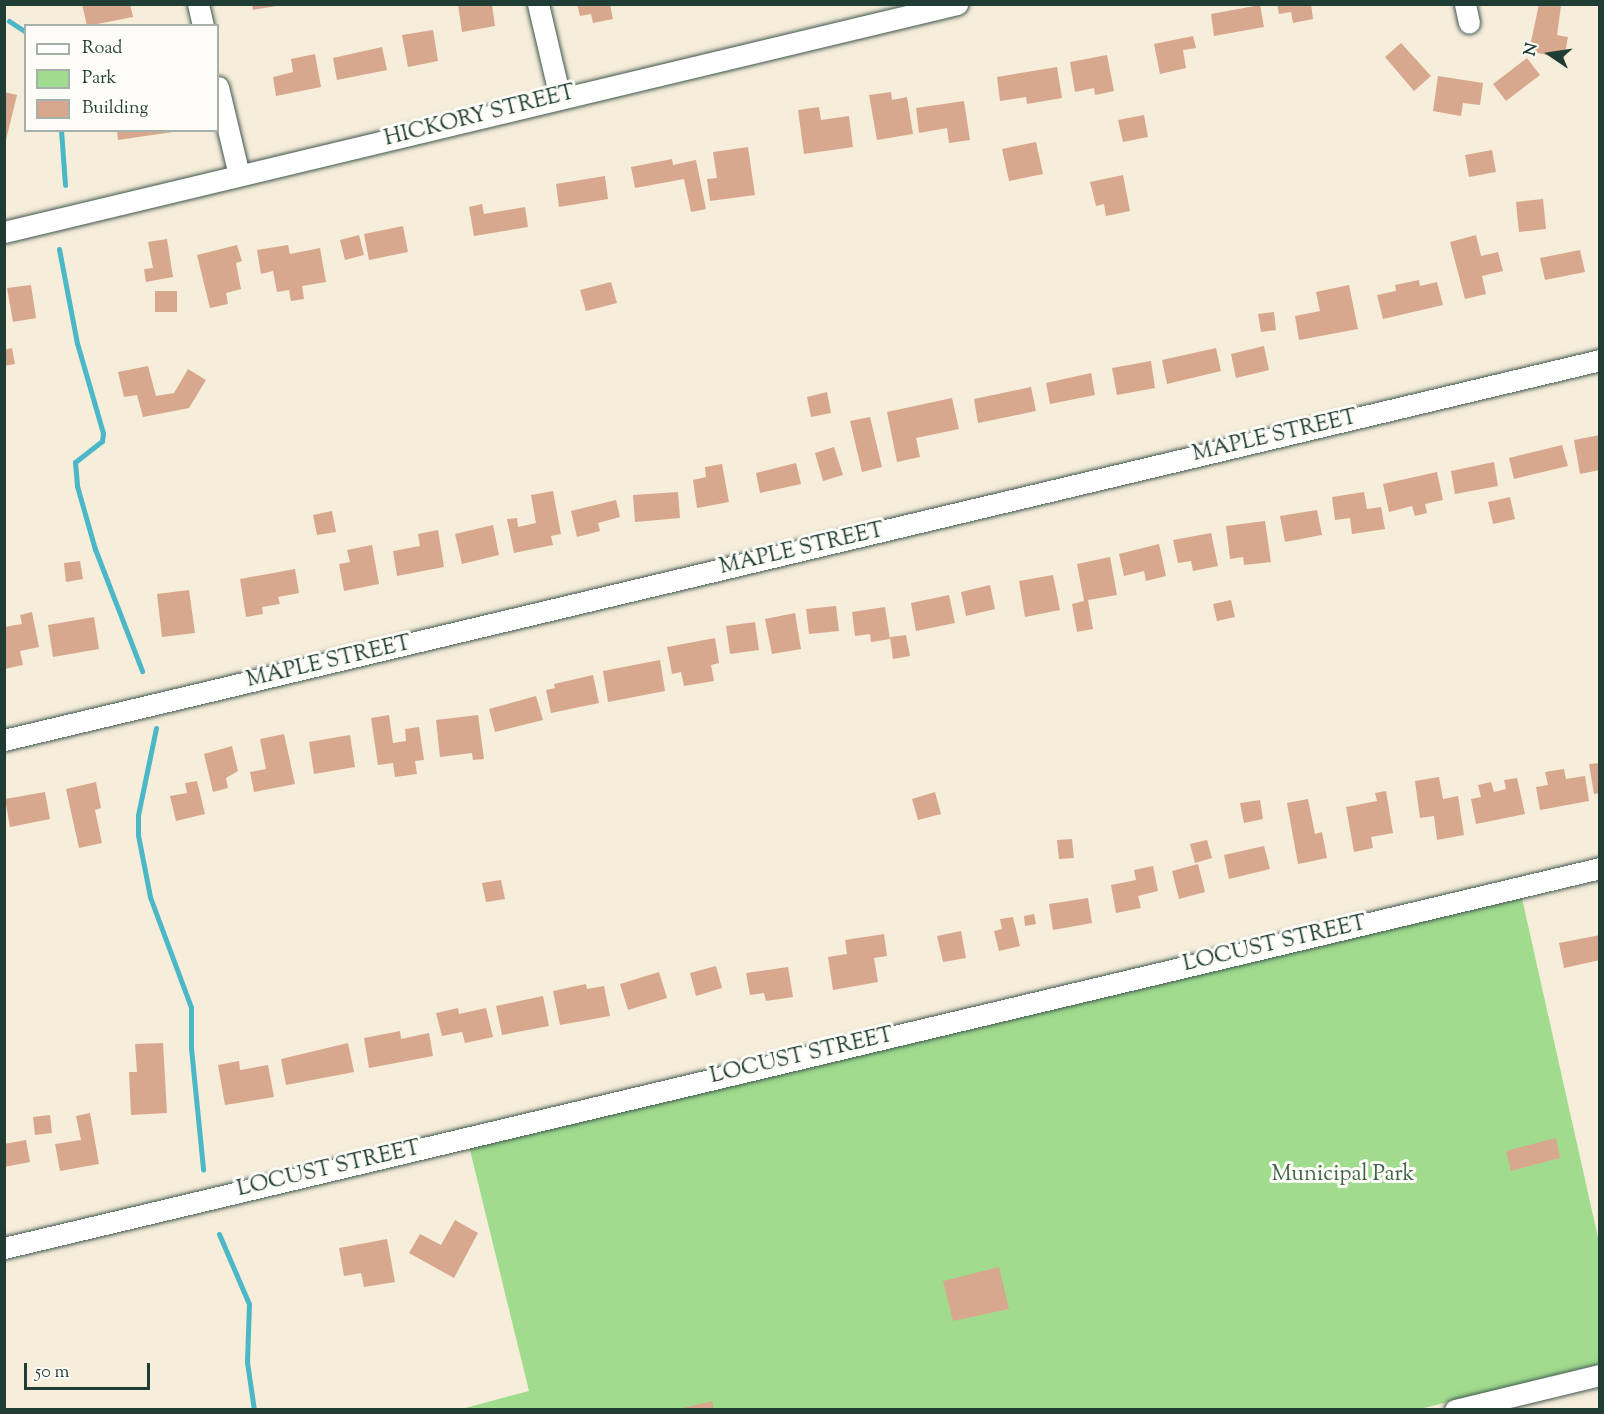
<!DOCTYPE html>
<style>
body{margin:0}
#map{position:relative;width:1604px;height:1414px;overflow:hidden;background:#f6edda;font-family:"Sorts Mill Goudy",serif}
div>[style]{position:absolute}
.green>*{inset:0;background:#a0db8e}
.stream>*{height:5px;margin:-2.5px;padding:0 2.5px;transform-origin:2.5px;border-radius:2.5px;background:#4bb7c7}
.building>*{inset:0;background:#d8a88e}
.roads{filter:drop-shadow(0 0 2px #3f574d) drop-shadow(0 0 2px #3f574d)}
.minor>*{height:21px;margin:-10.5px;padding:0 10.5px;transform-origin:10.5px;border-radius:10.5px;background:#fff}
span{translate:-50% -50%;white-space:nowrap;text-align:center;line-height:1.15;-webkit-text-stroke:6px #fdfcf7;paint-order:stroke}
.street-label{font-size:22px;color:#1f3d34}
.park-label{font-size:22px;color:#3f644a}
.frame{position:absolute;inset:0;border:6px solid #1f3d34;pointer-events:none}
.legend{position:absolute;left:24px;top:24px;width:195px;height:108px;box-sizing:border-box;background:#fdfcf7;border:2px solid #a4b0a9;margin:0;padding:8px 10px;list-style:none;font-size:18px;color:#1f3d34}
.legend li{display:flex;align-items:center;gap:12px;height:30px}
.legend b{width:30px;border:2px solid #a4b0a9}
.north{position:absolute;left:1520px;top:24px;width:60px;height:60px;-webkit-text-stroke:4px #fdfcf7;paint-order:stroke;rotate:283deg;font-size:16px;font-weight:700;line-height:24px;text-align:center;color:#1f3d34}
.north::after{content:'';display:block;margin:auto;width:21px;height:27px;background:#1f3d34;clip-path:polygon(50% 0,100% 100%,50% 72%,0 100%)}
.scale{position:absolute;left:24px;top:1363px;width:126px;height:27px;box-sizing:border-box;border:3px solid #1f3d34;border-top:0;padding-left:8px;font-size:18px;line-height:21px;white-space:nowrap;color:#1f3d34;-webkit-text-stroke:4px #fdfcf7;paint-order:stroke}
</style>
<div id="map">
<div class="green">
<div style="clip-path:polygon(1521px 894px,1599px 1242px,1599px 1364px,1416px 1410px,458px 1410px,529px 1391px,469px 1146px)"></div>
</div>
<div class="stream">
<div style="left:9px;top:21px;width:20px;rotate:33deg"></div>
<div style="left:61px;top:130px;width:55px;rotate:85.8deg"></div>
<div style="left:59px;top:249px;width:96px;rotate:79.2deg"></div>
<div style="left:77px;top:343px;width:94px;rotate:73.9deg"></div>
<div style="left:103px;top:433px;width:8px;rotate:97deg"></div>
<div style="left:102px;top:441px;width:34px;rotate:142deg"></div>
<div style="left:75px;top:462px;width:24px;rotate:85deg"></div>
<div style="left:77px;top:486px;width:66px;rotate:74.1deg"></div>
<div style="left:95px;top:549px;width:131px;rotate:68.9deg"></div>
<div style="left:156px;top:728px;width:89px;rotate:101.7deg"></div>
<div style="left:138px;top:815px;width:20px;rotate:90deg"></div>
<div style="left:138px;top:835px;width:63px;rotate:79deg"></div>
<div style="left:150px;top:897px;width:117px;rotate:69.6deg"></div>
<div style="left:191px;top:1007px;width:41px;rotate:90deg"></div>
<div style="left:191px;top:1048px;width:122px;rotate:84.3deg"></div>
<div style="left:219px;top:1234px;width:76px;rotate:66.8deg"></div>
<div style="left:249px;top:1304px;width:58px;rotate:92deg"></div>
<div style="left:247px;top:1362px;width:49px;rotate:81.7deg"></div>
</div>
<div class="building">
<div style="clip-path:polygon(82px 4px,130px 4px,133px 17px,87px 26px)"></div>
<div style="clip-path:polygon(252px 4px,275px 4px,276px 6px,253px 10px)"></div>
<div style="clip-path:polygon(458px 4px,492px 5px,495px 26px,462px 32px)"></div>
<div style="clip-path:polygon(577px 4px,610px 4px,613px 19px,593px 23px,591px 14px,580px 16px)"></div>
<div style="clip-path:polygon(1277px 4px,1311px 4px,1313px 19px,1293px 23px,1291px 12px,1279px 14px)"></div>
<div style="clip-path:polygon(1539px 4px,1561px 6px,1557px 35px,1568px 37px,1564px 59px,1529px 51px)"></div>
<div style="clip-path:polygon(1260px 5px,1264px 27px,1214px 36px,1211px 14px)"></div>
<div style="clip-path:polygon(433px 30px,438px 61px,408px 67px,402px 35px)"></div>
<div style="clip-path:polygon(1193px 36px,1196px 48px,1183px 50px,1186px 68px,1160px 74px,1154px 44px)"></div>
<div style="clip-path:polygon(1401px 43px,1431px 76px,1414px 91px,1385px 57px)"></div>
<div style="clip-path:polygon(382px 47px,387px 70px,337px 80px,333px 58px)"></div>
<div style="clip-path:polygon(315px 54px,321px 87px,276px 96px,273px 77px,293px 72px,291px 59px)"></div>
<div style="clip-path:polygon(1107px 55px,1114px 91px,1095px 95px,1094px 88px,1075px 92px,1070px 62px)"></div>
<div style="clip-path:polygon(1527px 58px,1540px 75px,1506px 101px,1493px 84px)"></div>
<div style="clip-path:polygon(1057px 67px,1062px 98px,1027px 104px,1026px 97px,1000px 101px,997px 77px)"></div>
<div style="clip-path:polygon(1438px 76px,1483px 83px,1480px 105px,1463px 103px,1461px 116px,1433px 111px)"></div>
<div style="clip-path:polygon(4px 92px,17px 95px,5px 144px,4px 144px)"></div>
<div style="clip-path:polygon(891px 92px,892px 100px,907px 97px,913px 134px,877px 140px,869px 95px)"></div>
<div style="clip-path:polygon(964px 101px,970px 140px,949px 143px,947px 128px,919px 133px,916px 108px)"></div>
<div style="clip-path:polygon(819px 107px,821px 120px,849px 116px,853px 147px,804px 154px,798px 110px)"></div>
<div style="clip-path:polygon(1144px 115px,1148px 137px,1123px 142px,1118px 120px)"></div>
<div style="clip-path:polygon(117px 130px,173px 130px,173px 132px,118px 140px)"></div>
<div style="clip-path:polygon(1036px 142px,1043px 174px,1009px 181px,1002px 149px)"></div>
<div style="clip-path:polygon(748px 147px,755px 195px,710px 201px,707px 179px,717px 178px,713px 152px)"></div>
<div style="clip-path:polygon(1492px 150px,1496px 172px,1469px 177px,1465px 155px)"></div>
<div style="clip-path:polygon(672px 159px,673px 165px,696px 160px,706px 209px,691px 212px,684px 179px,635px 188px,631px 167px)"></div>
<div style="clip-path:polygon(1123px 175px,1130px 211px,1106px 216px,1104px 204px,1096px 206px,1090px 182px)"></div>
<div style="clip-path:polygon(605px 176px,608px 199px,559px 207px,556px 184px)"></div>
<div style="clip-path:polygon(1543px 199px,1546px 229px,1519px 232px,1516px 202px)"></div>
<div style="clip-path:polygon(482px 204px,484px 214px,525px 207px,528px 227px,474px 236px,469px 207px)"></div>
<div style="clip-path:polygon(403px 226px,408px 252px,369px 260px,364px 234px)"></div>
<div style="clip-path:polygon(359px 235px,364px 255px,345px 260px,340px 240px)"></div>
<div style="clip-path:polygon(1476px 235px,1481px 256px,1498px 252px,1503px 271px,1482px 276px,1486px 294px,1465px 299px,1450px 242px)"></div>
<div style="clip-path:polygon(167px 239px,173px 277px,146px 282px,144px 269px,153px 268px,148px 242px)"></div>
<div style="clip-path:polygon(237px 245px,242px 261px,236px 263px,241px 289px,226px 293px,228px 304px,210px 308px,197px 255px)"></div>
<div style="clip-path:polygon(288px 245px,290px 254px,320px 248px,326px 282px,302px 286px,304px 299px,291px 301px,289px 290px,277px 292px,273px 271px,261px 274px,257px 250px)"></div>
<div style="clip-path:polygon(1580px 250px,1585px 272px,1545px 280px,1540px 258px)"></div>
<div style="clip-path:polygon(1419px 280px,1420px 286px,1437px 282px,1443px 305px,1383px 319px,1377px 295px,1396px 291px,1395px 285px)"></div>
<div style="clip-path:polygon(611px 282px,617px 303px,586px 311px,580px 290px)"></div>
<div style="clip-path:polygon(31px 285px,36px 318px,13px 322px,7px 288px)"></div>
<div style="clip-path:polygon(1349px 285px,1358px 329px,1299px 340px,1295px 316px,1320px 311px,1316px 292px)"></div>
<div style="clip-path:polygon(155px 291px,177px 291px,177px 312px,155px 312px)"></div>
<div style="clip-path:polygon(1274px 312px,1276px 330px,1261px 332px,1258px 314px)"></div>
<div style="clip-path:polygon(1264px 346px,1269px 370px,1236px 378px,1231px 354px)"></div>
<div style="clip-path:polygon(12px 348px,15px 364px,4px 366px,4px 350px)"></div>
<div style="clip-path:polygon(1216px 348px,1221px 371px,1167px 384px,1162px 360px)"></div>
<div style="clip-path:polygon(1151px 361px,1155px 388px,1117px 395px,1112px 368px)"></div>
<div style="clip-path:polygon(148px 366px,156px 396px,174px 393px,188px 369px,206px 380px,189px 408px,143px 417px,137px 395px,124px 397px,118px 372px)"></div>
<div style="clip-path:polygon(1091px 373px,1095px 395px,1050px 404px,1046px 383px)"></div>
<div style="clip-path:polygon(1031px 387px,1036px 411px,978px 423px,974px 399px)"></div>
<div style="clip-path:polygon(827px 392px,831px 413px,811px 417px,807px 397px)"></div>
<div style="clip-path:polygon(952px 398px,959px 429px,916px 438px,920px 457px,897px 462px,887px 412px)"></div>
<div style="clip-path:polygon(870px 417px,882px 467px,862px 472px,850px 421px)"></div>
<div style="clip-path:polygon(1600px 435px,1600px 470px,1580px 474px,1574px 440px)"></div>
<div style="clip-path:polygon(1562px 445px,1568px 466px,1514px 479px,1509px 458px)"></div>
<div style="clip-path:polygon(834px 447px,843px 475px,823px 481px,815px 453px)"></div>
<div style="clip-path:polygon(1494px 462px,1498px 486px,1455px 494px,1451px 471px)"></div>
<div style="clip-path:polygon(796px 463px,801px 484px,760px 493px,756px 473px)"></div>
<div style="clip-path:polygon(722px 464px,729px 502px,697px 508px,693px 480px,706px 477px,705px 467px)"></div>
<div style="clip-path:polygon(1437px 472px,1443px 500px,1425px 504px,1427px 513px,1415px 516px,1412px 506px,1389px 512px,1383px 484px)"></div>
<div style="clip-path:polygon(553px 491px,561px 534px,551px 536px,553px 545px,514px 553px,507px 519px,517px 518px,518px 527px,536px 523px,531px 495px)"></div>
<div style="clip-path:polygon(678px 492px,680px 518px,635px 522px,633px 495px)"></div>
<div style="clip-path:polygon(1364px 492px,1367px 509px,1381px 507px,1385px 529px,1352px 534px,1350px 518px,1335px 520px,1332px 497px)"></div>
<div style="clip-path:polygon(1510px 497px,1515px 519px,1493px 524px,1488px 502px)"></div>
<div style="clip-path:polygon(616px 500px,620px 517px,598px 523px,600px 531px,577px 537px,571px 511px)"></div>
<div style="clip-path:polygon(1317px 510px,1322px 535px,1285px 542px,1280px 516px)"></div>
<div style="clip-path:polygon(332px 511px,336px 532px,317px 535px,313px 515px)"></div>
<div style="clip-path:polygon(1265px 521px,1271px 562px,1244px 565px,1243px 557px,1230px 559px,1226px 526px)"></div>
<div style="clip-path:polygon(493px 525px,499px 555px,462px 564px,455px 534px)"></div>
<div style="clip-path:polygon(438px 530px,444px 567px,397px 576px,393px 551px,420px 546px,418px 534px)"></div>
<div style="clip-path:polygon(1211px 533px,1218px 566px,1193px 571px,1191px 561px,1178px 563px,1173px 540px)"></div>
<div style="clip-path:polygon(1159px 544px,1166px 576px,1146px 581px,1144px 571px,1124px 576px,1119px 554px)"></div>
<div style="clip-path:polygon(372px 545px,379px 584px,344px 591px,339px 564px,350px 562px,347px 550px)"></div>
<div style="clip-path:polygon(1110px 557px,1117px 595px,1088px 600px,1093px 629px,1077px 632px,1072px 604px,1084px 601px,1077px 564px)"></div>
<div style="clip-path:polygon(80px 561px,83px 579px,66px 582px,64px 563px)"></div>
<div style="clip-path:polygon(295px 569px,299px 593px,278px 597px,280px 604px,262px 607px,263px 614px,246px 617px,240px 579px)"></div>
<div style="clip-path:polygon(1053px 575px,1060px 610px,1025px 617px,1019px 581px)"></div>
<div style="clip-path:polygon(990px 585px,995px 609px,966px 616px,961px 592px)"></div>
<div style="clip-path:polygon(189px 590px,195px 633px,162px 637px,157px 594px)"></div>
<div style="clip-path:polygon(949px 595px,955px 623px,916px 631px,911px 603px)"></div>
<div style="clip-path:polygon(1231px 600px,1235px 617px,1217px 621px,1213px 604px)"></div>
<div style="clip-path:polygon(836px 606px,839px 631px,809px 634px,806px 609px)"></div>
<div style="clip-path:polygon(885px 607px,890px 639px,871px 642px,870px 634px,855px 636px,852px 612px)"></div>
<div style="clip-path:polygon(32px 612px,39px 647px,20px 651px,23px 665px,4px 669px,4px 627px,22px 624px,20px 615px)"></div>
<div style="clip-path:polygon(795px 613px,801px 649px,772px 654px,765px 619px)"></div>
<div style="clip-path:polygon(94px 617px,99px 649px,53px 657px,48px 625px)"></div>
<div style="clip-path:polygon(755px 622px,759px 650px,730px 654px,726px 626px)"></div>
<div style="clip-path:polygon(906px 635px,910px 656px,893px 659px,890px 637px)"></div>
<div style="clip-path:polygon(715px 638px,719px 663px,711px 665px,714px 681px,684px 686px,681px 672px,672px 674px,667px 647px)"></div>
<div style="clip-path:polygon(660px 660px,665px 691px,608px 702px,603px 671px)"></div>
<div style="clip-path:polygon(593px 675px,599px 703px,551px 713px,546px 690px,555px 688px,554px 684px)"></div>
<div style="clip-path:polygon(536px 696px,543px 720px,495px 732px,489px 709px)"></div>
<div style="clip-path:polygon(389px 715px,393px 743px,406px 741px,405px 729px,419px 727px,424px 760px,415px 761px,417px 774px,395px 777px,393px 763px,378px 765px,371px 718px)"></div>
<div style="clip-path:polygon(478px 715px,484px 759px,473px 760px,472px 753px,440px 757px,436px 720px)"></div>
<div style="clip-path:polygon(284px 734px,295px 784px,254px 792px,250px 772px,266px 769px,260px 739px)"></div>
<div style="clip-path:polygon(350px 735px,355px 767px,314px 774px,309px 742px)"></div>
<div style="clip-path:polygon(232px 746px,238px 771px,226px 778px,228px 788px,213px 792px,204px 754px)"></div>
<div style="clip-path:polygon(1600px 763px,1600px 793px,1594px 794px,1589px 764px)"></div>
<div style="clip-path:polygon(1564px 769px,1566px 779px,1585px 776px,1589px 801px,1540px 810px,1536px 787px,1548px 785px,1545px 772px)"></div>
<div style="clip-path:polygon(1439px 777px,1443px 799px,1458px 796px,1464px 835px,1437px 840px,1434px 816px,1420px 818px,1415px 781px)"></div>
<div style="clip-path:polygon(1517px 778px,1525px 814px,1476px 824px,1471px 799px,1481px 797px,1478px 785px,1491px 782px,1494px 792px,1506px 789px,1504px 780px)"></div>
<div style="clip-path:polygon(197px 781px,205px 814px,176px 821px,170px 796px,187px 793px,185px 783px)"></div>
<div style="clip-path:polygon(96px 782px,101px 808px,95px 810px,102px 843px,79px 848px,66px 789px)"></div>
<div style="clip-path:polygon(1386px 791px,1393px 833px,1371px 837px,1373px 848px,1354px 852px,1346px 807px,1377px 801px,1375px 793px)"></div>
<div style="clip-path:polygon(45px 792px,50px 819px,10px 827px,5px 799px)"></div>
<div style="clip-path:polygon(935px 792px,941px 814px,918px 820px,912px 799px)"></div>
<div style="clip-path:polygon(1308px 799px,1315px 834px,1322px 832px,1327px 858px,1298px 864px,1287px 803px)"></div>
<div style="clip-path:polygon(1260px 800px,1263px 819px,1244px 823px,1240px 803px)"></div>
<div style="clip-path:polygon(1072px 839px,1074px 858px,1059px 859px,1057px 840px)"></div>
<div style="clip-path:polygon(1207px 840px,1212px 858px,1195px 863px,1190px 844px)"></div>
<div style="clip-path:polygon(1264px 846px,1270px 869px,1229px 879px,1224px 855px)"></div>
<div style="clip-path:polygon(1198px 864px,1205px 892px,1179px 899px,1172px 871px)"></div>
<div style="clip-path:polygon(1153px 866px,1158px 891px,1138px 896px,1141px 908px,1116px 913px,1111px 885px,1136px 880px,1134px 870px)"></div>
<div style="clip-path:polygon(501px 880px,505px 899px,486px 902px,482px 883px)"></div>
<div style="clip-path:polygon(1088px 898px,1092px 923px,1053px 930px,1049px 904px)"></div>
<div style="clip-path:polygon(1034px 914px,1036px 924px,1025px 926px,1024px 916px)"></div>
<div style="clip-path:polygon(1013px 917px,1020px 946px,999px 951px,994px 931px,1002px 929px,1000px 919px)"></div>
<div style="clip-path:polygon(961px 931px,966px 958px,943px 962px,937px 936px)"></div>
<div style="clip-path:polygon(884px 934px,887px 956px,874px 958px,878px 982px,833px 990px,828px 957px,847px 954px,845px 940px)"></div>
<div style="clip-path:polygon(1600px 935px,1600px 960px,1564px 968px,1559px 943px)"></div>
<div style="clip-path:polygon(716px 966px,722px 988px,696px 996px,690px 973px)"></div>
<div style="clip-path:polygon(788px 967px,793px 997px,766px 1001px,764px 993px,750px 995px,746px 973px)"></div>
<div style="clip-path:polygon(659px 972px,667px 998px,628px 1010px,620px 984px)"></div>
<div style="clip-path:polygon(586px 984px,587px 989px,604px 986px,610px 1016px,560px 1025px,553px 991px)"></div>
<div style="clip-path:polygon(543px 996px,549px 1026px,502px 1035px,496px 1006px)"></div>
<div style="clip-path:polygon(458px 1008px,459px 1014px,486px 1008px,493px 1037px,465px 1043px,462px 1032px,442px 1036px,436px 1013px)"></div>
<div style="clip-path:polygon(400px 1031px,401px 1039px,429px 1033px,433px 1056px,369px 1068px,364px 1038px)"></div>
<div style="clip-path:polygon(163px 1043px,167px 1113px,131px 1115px,129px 1072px,137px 1072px,135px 1044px)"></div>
<div style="clip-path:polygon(348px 1043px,354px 1072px,286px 1085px,281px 1059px)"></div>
<div style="clip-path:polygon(239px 1061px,240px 1070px,268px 1065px,274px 1097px,225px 1105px,218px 1065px)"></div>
<div style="clip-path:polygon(90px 1113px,99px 1164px,60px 1171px,55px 1144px,81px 1140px,76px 1116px)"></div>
<div style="clip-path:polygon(50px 1115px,52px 1133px,35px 1135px,33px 1117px)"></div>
<div style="clip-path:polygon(1556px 1138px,1560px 1158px,1511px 1171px,1506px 1151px)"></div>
<div style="clip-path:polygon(26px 1140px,30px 1162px,4px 1167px,4px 1144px)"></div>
<div style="clip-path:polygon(455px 1220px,478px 1233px,454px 1278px,409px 1253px,420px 1234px,441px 1245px)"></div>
<div style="clip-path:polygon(387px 1239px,395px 1282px,364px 1287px,361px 1273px,344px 1276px,339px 1248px)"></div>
<div style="clip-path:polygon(999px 1267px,1009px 1309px,953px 1321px,943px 1281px)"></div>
<div style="clip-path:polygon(712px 1401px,714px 1410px,679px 1410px,679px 1409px)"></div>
</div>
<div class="roads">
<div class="minor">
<div style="left:198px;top:4px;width:23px;rotate:77deg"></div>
<div style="left:538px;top:4px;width:97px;rotate:76.8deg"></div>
<div style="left:1465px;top:4px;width:19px;rotate:78deg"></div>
<div style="left:218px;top:87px;width:90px;rotate:76.6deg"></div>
<div style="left:4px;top:232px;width:980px;rotate:-13.45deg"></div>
<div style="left:4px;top:740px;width:1641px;rotate:-13.39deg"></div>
<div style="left:4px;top:1248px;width:1641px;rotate:-13.39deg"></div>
<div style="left:1455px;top:1410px;width:149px;rotate:-13.6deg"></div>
</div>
</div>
<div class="street-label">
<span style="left:480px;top:117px;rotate:-14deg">HICKORY STREET</span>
<span style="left:1275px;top:437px;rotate:-13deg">MAPLE STREET</span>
<span style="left:802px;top:550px;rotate:-13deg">MAPLE STREET</span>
<span style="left:329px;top:663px;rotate:-13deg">MAPLE STREET</span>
<span style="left:1275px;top:945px;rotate:-13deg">LOCUST STREET</span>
<span style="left:802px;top:1057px;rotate:-13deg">LOCUST STREET</span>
<span style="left:329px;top:1170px;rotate:-13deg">LOCUST STREET</span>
</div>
<div class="park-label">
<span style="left:1343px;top:1176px">Municipal Park</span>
</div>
<div class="frame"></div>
<ul class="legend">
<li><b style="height:8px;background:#fff"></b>Road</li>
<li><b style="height:16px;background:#a0db8e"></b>Park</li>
<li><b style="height:16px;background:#d8a88e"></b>Building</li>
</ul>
<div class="north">N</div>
<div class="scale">50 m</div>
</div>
